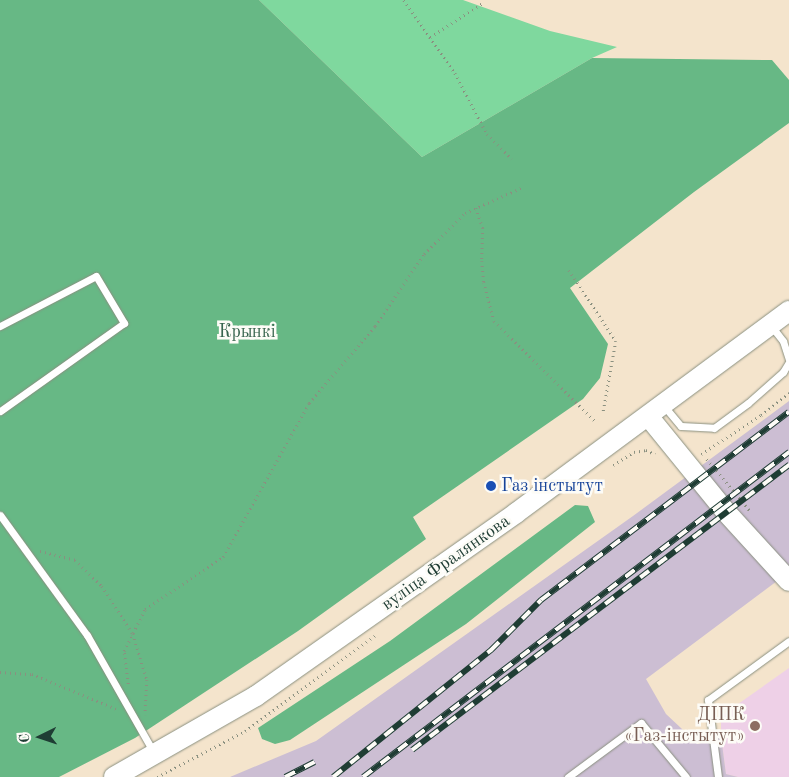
<!DOCTYPE html>
<meta charset="utf-8">
<style>
body{margin:0}
#map{position:relative;width:789px;height:777px;overflow:hidden;background:#f4e4cc;font-family:"Old Standard TT",serif}
div>[style]{position:absolute}
.built>*{inset:0;background:#eed0e7}
.industrial>*{inset:0;background:#ccbed3}
.green>*{inset:0;background:#7fd89e}
.forest>*{inset:0;background:#67b885}
.path>*{height:2.5px;margin-top:-1.25px;transform-origin:0;background:repeating-linear-gradient(90deg,#8a9080 0 1px,transparent 0 5px)}
.roads{filter:drop-shadow(0 0 1px #8a9080) drop-shadow(0 0 1px #8a9080)}
.lane>*{height:7px;margin:-3.5px;padding:0 3.5px;transform-origin:3.5px;border-radius:3.5px;background:#fff}
.secondary>*{height:20px;margin:-10px;padding:0 10px;transform-origin:10px;border-radius:10px;background:#fff}
.rail>*{height:5.5px;margin-top:-2.75px;transform-origin:0;background:repeating-linear-gradient(90deg,#fdfcf7 0 11px,#1f3d34 0 22px);box-sizing:border-box;border-block:1px solid #1f3d34}
.dots>*{width:14px;height:14px;translate:-50% -50%;box-sizing:border-box;border:2px solid #fdfcf7;border-radius:50%}
span{translate:-50% -50%;white-space:nowrap;text-align:center;line-height:1.15;-webkit-text-stroke:5px #fdfcf7;paint-order:stroke}
.park-label{font-size:18px;color:#37644e}
.transit-label{font-size:18px;color:#164399}
.left{translate:0 -50%;text-align:left}
.street-label{font-size:18px;color:#1f3d34}
.education-label{font-size:18px;color:#785e54}
.right{translate:-100% -50%;text-align:right}
.north{position:absolute;left:15px;top:712px;width:50px;height:50px;-webkit-text-stroke:4px #fdfcf7;paint-order:stroke;rotate:266deg;font-size:14px;font-weight:700;line-height:20px;text-align:center;color:#1f3d34}
.north::after{content:'';display:block;margin:auto;width:18px;height:22px;background:#1f3d34;clip-path:polygon(50% 0,100% 100%,50% 72%,0 100%)}
</style>
<div id="map">
<div class="built">
<div style="clip-path:polygon(789px 668px,789px 777px,738px 777px,726px 774px,721px 736px,721px 716px)"></div>
</div>
<div class="industrial">
<div style="clip-path:polygon(789px 401px,789px 572px,646px 679px,666px 714px,698px 744px,721px 736px,726px 774px,738px 777px,230px 777px,316px 741px,633px 516px)"></div>
</div>
<div class="green">
<div style="clip-path:polygon(259px 0,463px 0,550px 31px,617px 47px,592px 58px,422px 157px)"></div>
</div>
<div class="forest">
<div style="clip-path:polygon(0 0,259px 0,422px 157px,592px 58px,772px 60px,789px 80px,789px 123px,694px 192px,570px 288px,608px 344px,600px 378px,583px 399px,413px 517px,426px 539px,298px 631px,135px 738px,59px 777px,0 777px)"></div>
<div style="clip-path:polygon(575px 505px,588px 506px,595px 522px,466px 624px,290px 740px,275px 744px,262px 739px,258px 728px,390px 641px)"></div>
</div>
<div class="path">
<div style="left:404px;top:0;width:89px;rotate:55.1deg"></div>
<div style="left:455px;top:73px;width:69px;rotate:62.3deg"></div>
<div style="left:487px;top:134px;width:35px;rotate:45deg"></div>
<div style="left:430px;top:37px;width:64px;rotate:-32.9deg"></div>
<div style="left:476px;top:208px;width:21px;rotate:71deg"></div>
<div style="left:483px;top:228px;width:33px;rotate:92deg"></div>
<div style="left:482px;top:261px;width:21px;rotate:85deg"></div>
<div style="left:484px;top:282px;width:40px;rotate:75.6deg"></div>
<div style="left:494px;top:321px;width:142px;rotate:44.7deg"></div>
<div style="left:569px;top:270px;width:85px;rotate:56.5deg"></div>
<div style="left:616px;top:341px;width:74px;rotate:100.1deg"></div>
<div style="left:701px;top:454px;width:72px;rotate:-33deg"></div>
<div style="left:761px;top:415px;width:36px;rotate:-38deg"></div>
<div style="left:707px;top:459px;width:69px;rotate:50.3deg"></div>
<div style="left:613px;top:465px;width:25px;rotate:-32deg"></div>
<div style="left:634px;top:452px;width:12px;rotate:-9deg"></div>
<div style="left:646px;top:450px;width:10px;rotate:24deg"></div>
<div style="left:40px;top:551px;width:36px;rotate:14deg"></div>
<div style="left:75px;top:560px;width:37px;rotate:44deg"></div>
<div style="left:102px;top:586px;width:57px;rotate:57.1deg"></div>
<div style="left:133px;top:634px;width:48px;rotate:73.1deg"></div>
<div style="left:147px;top:680px;width:35px;rotate:93deg"></div>
<div style="left:0;top:672px;width:32px;rotate:4deg"></div>
<div style="left:32px;top:674px;width:92px;rotate:22.4deg"></div>
<div style="left:128px;top:684px;width:33px;rotate:-97deg"></div>
<div style="left:124px;top:651px;width:47px;rotate:-63.4deg"></div>
<div style="left:145px;top:609px;width:94px;rotate:-33.7deg"></div>
<div style="left:223px;top:557px;width:176px;rotate:-60.8deg"></div>
<div style="left:309px;top:403px;width:101px;rotate:-49.4deg"></div>
<div style="left:375px;top:326px;width:87px;rotate:-55.8deg"></div>
<div style="left:424px;top:254px;width:58px;rotate:-45deg"></div>
<div style="left:465px;top:213px;width:64px;rotate:-24.1deg"></div>
<div style="left:157px;top:777px;width:99px;rotate:-27.6deg"></div>
<div style="left:245px;top:731px;width:164px;rotate:-36.3deg"></div>
</div>
<div class="roads">
<div class="lane">
<div style="left:0;top:326px;width:108px;rotate:-27.5deg"></div>
<div style="left:96px;top:276px;width:55px;rotate:59.2deg"></div>
<div style="left:124px;top:323px;width:152px;rotate:144.6deg"></div>
<div style="left:772px;top:327px;width:18px;rotate:52deg"></div>
<div style="left:783px;top:341px;width:19px;rotate:72deg"></div>
<div style="left:664px;top:406px;width:26px;rotate:50deg"></div>
<div style="left:681px;top:426px;width:33px;rotate:3deg"></div>
<div style="left:714px;top:428px;width:42px;rotate:-36.3deg"></div>
<div style="left:748px;top:403px;width:47px;rotate:-41.5deg"></div>
<div style="left:783px;top:372px;width:12px;rotate:-59deg"></div>
<div style="left:0;top:515px;width:148px;rotate:54.1deg"></div>
<div style="left:87px;top:635px;width:136px;rotate:60.4deg"></div>
<div style="left:568px;top:777px;width:91px;rotate:-36.5deg"></div>
<div style="left:641px;top:723px;width:70px;rotate:50.2deg"></div>
<div style="left:718px;top:777px;width:78px;rotate:-97.4deg"></div>
<div style="left:708px;top:700px;width:100px;rotate:-36.1deg"></div>
</div>
<div class="secondary">
<div style="left:648px;top:416px;width:124px;rotate:50.9deg"></div>
<div style="left:726px;top:512px;width:93px;rotate:47.6deg"></div>
<div style="left:114px;top:777px;width:163px;rotate:-29.7deg"></div>
<div style="left:256px;top:696px;width:318px;rotate:-35.1deg"></div>
<div style="left:516px;top:513px;width:340px;rotate:-36.5deg"></div>
</div>
</div>
<div class="rail">
<div style="left:412px;top:750px;width:473px;rotate:-37.1deg"></div>
<div style="left:285px;top:777px;width:33px;rotate:-27deg"></div>
<div style="left:333px;top:777px;width:203px;rotate:-38.8deg"></div>
<div style="left:491px;top:650px;width:71px;rotate:-45deg"></div>
<div style="left:541px;top:600px;width:311px;rotate:-37.2deg"></div>
<div style="left:363px;top:777px;width:536px;rotate:-37.34deg"></div>
</div>
<div class="dots">
<div style="left:491px;top:486px;background:#1a4fb4"></div>
<div style="left:755px;top:726px;background:#8d6e63"></div>
</div>
<div class="park-label">
<span style="left:247px;top:332px">Крынкі</span>
</div>
<div class="transit-label">
<span class="left" style="left:501px;top:486px">Газ інстытут</span>
</div>
<div class="street-label">
<span style="left:446px;top:563px;rotate:-35deg">вуліца Фралянкова</span>
</div>
<div class="education-label">
<span class="right" style="left:745px;top:726px">ДІПК<br>«Газ-інстытут»</span>
</div>
<div class="north">С</div>
</div>
